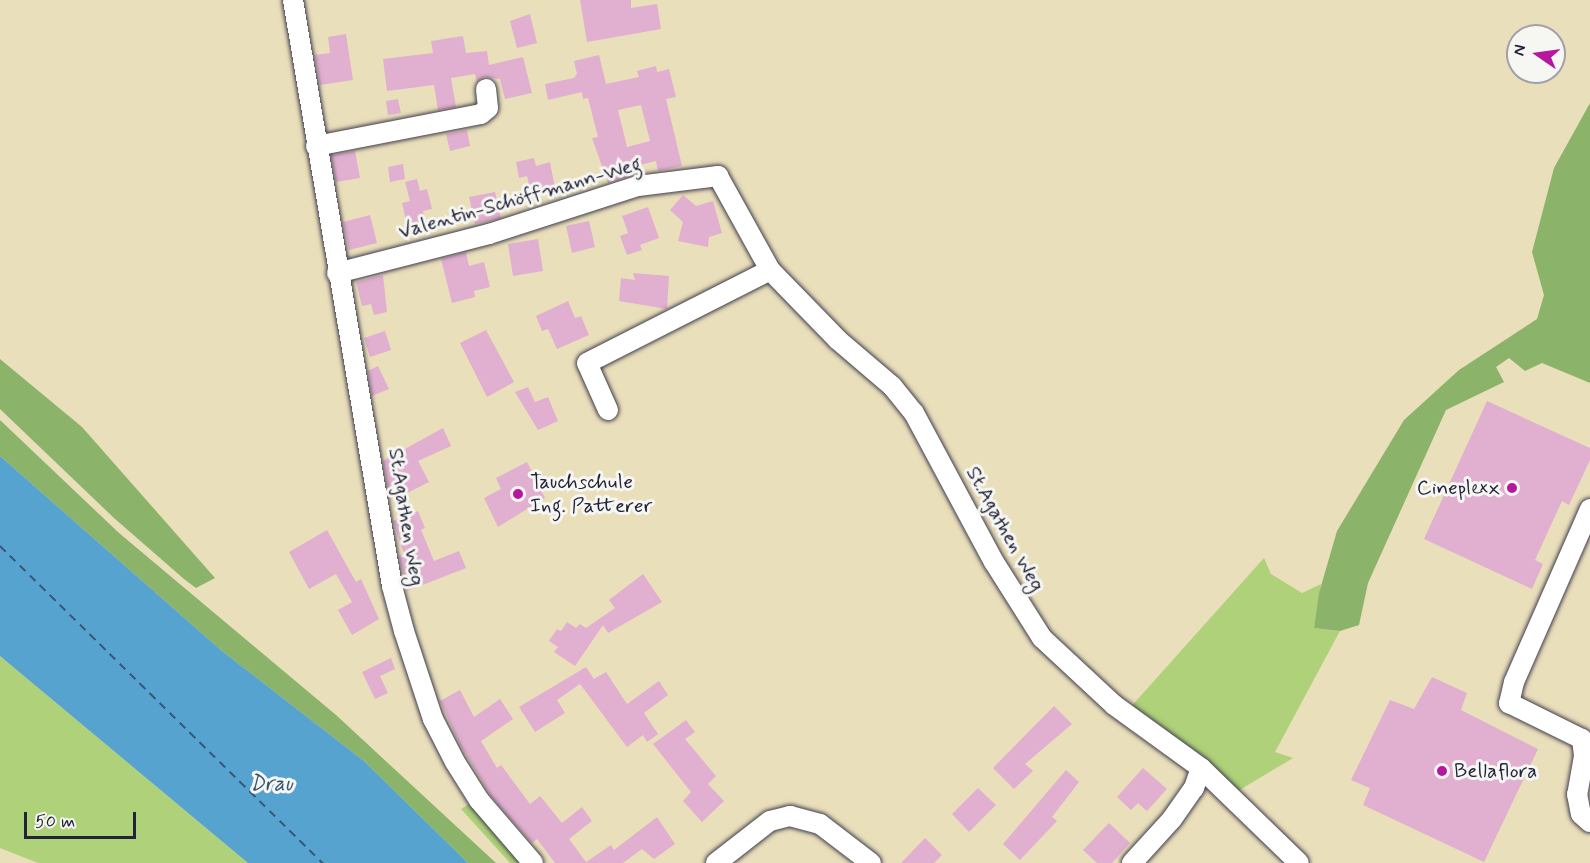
<!DOCTYPE html>
<meta charset="utf-8">
<style>
body{margin:0}
#map{position:relative;width:1590px;height:863px;overflow:hidden;background:#eadfbb;font-family:Mynerve,sans-serif}
div>[style]{position:absolute}
.green>*{inset:0;background:#afd179}
.forest>*{inset:0;background:#8bb369}
.water>*{inset:0;background:#56a3cf}
.ferry>*{height:1.5px;margin-top:-0.75px;transform-origin:0;background:repeating-linear-gradient(90deg,#375676 0 8px,transparent 0 14px)}
.building>*{inset:0;background:#e1afd0}
.roads{filter:drop-shadow(0 0 2px #403e4e) drop-shadow(0 0 2px #403e4e)}
.minor>*{height:20px;margin:-10px;padding:0 10px;transform-origin:10px;border-radius:10px;background:#fff}
.dots>*{width:16px;height:16px;translate:-50% -50%;box-sizing:border-box;border:3px solid #f6f6f2;border-radius:50%}
span{translate:-50% -50%;white-space:nowrap;text-align:center;line-height:1.15;-webkit-text-stroke:6px #f6f6f2;paint-order:stroke}
.street-label{font-size:21px;color:#22223b}
.poi-label{font-size:21px;color:#22223b}
.left{translate:0 -50%;text-align:left}
.right{translate:-100% -50%;text-align:right}
.water-label{font-size:22px;color:#375676;font-style:italic}
.north{position:absolute;left:1506px;top:24px;width:60px;height:60px;box-sizing:border-box;background:#f6f6f2;border:2px solid #a1a1a9;border-radius:50%;rotate:283deg;font-size:16px;font-weight:700;line-height:24px;text-align:center;color:#22223b}
.north::after{content:'';display:block;margin:auto;width:21px;height:27px;background:#b5179e;clip-path:polygon(50% 0,100% 100%,50% 72%,0 100%)}
.scale{position:absolute;left:24px;top:812px;width:112px;height:27px;box-sizing:border-box;border:3px solid #22223b;border-top:0;padding-left:8px;font-size:18px;line-height:21px;white-space:nowrap;color:#22223b;-webkit-text-stroke:4px #f6f6f2;paint-order:stroke}
</style>
<div id="map">
<div class="green">
<div style="clip-path:polygon(1264px 558px,1271px 574px,1302px 593px,1321px 584px,1314px 628px,1340px 631px,1275px 752px,1293px 758px,1238px 791px,1128px 710px)"></div>
<div style="clip-path:polygon(0 656px,103px 742px,248px 863px,38px 863px,0 848px)"></div>
<div style="clip-path:polygon(474px 801px,529px 863px,510px 863px,461px 809px)"></div>
</div>
<div class="forest">
<div style="clip-path:polygon(1590px 103px,1590px 383px,1542px 363px,1525px 371px,1509px 358px,1496px 367px,1504px 382px,1446px 410px,1368px 583px,1359px 625px,1340px 631px,1314px 628px,1319px 593px,1337px 531px,1404px 420px,1459px 370px,1537px 319px,1544px 295px,1532px 252px,1554px 168px)"></div>
<div style="clip-path:polygon(0 359px,82px 427px,215px 578px,196px 588px,184px 579px,114px 518px,0 409px)"></div>
<div style="clip-path:polygon(0 420px,119px 533px,336px 715px,496px 863px,468px 863px,364px 761px,222px 651px,0 456px)"></div>
</div>
<div class="water">
<div style="clip-path:polygon(0 456px,222px 651px,364px 761px,468px 863px,248px 863px,0 656px)"></div>
</div>
<div class="ferry">
<div style="left:0;top:546px;width:453px;rotate:44.5deg"></div>
</div>
<div class="building">
<div style="clip-path:polygon(580px 0,631px 0,631px 8px,657px 4px,661px 29px,587px 42px)"></div>
<div style="clip-path:polygon(530px 14px,537px 43px,517px 48px,510px 21px)"></div>
<div style="clip-path:polygon(346px 34px,353px 80px,320px 85px,315px 55px,330px 53px,328px 37px)"></div>
<div style="clip-path:polygon(463px 36px,466px 53px,487px 51px,489px 65px,523px 57px,532px 93px,505px 99px,500px 79px,484px 77px,477px 82px,475px 74px,451px 78px,456px 107px,438px 110px,434px 85px,387px 91px,383px 59px,433px 53px,431px 41px)"></div>
<div style="clip-path:polygon(evenodd,599px 55px,606px 84px,639px 77px,637px 71px,656px 66px,657px 72px,669px 69px,676px 97px,666px 99px,682px 166px,658px 171px,656px 161px,632px 167px,634px 175px,608px 183px,592px 138px,598px 137px,588px 98px,583px 99px,582px 92px,548px 100px,545px 84px,574px 78px,577px 74px,574px 61px,599px 55px,641px 105px,650px 141px,627px 147px,618px 110px,641px 105px)"></div>
<div style="clip-path:polygon(398px 99px,401px 113px,388px 115px,386px 101px)"></div>
<div style="clip-path:polygon(467px 130px,470px 146px,450px 151px,446px 134px)"></div>
<div style="clip-path:polygon(355px 151px,360px 178px,336px 182px,331px 155px)"></div>
<div style="clip-path:polygon(534px 158px,536px 166px,550px 162px,555px 188px,531px 194px,527px 176px,519px 178px,516px 162px)"></div>
<div style="clip-path:polygon(403px 164px,405px 179px,390px 182px,388px 167px)"></div>
<div style="clip-path:polygon(417px 179px,420px 191px,427px 189px,432px 209px,423px 211px,425px 220px,407px 225px,402px 203px,410px 201px,405px 182px)"></div>
<div style="clip-path:polygon(495px 192px,501px 218px,475px 224px,469px 197px)"></div>
<div style="clip-path:polygon(683px 195px,696px 206px,713px 201px,722px 233px,709px 237px,708px 247px,678px 241px,683px 222px,670px 210px)"></div>
<div style="clip-path:polygon(648px 207px,659px 238px,640px 245px,642px 250px,627px 255px,620px 236px,628px 233px,622px 216px)"></div>
<div style="clip-path:polygon(370px 215px,377px 243px,349px 250px,343px 222px)"></div>
<div style="clip-path:polygon(589px 221px,595px 247px,572px 253px,566px 226px)"></div>
<div style="clip-path:polygon(538px 239px,543px 271px,513px 276px,508px 244px)"></div>
<div style="clip-path:polygon(466px 252px,469px 266px,484px 262px,490px 287px,474px 291px,475px 297px,452px 303px,441px 259px)"></div>
<div style="clip-path:polygon(633px 273px,669px 276px,667px 309px,619px 301px,621px 278px,635px 280px)"></div>
<div style="clip-path:polygon(383px 275px,387px 312px,374px 315px,371px 304px,362px 306px,356px 282px)"></div>
<div style="clip-path:polygon(568px 301px,575px 318px,581px 316px,589px 335px,557px 349px,548px 329px,542px 331px,536px 316px)"></div>
<div style="clip-path:polygon(486px 330px,514px 382px,487px 397px,460px 343px)"></div>
<div style="clip-path:polygon(385px 331px,391px 350px,370px 357px,364px 338px)"></div>
<div style="clip-path:polygon(378px 366px,389px 389px,372px 396px,368px 371px)"></div>
<div style="clip-path:polygon(528px 387px,535px 402px,548px 397px,558px 421px,538px 430px,515px 392px)"></div>
<div style="clip-path:polygon(1487px 401px,1590px 448px,1590px 460px,1569px 505px,1562px 501px,1535px 560px,1543px 564px,1532px 589px,1424px 539px)"></div>
<div style="clip-path:polygon(443px 428px,451px 446px,418px 461px,429px 482px,405px 494px,399px 483px,388px 489px,383px 461px)"></div>
<div style="clip-path:polygon(527px 462px,545px 498px,498px 527px,484px 498px,501px 489px,496px 478px)"></div>
<div style="clip-path:polygon(418px 511px,425px 528px,421px 530px,434px 561px,459px 551px,466px 568px,407px 591px,399px 556px,404px 554px,393px 521px)"></div>
<div style="clip-path:polygon(327px 530px,356px 582px,361px 579px,379px 619px,352px 635px,338px 610px,352px 602px,336px 574px,309px 589px,289px 552px)"></div>
<div style="clip-path:polygon(643px 574px,662px 602px,608px 633px,603px 625px,575px 666px,554px 652px,558px 647px,549px 641px,557px 629px,561px 631px,567px 622px,576px 628px,580px 624px,586px 628px,615px 608px,609px 600px)"></div>
<div style="clip-path:polygon(391px 658px,395px 669px,380px 676px,388px 693px,375px 699px,362px 672px)"></div>
<div style="clip-path:polygon(586px 667px,594px 679px,606px 672px,627px 704px,659px 681px,668px 695px,644px 713px,658px 734px,647px 742px,643px 735px,627px 747px,580px 684px,557px 700px,565px 713px,535px 732px,519px 707px)"></div>
<div style="clip-path:polygon(1432px 677px,1467px 693px,1461px 710px,1538px 749px,1484px 862px,1363px 805px,1370px 788px,1351px 780px,1390px 700px,1414px 709px)"></div>
<div style="clip-path:polygon(460px 690px,474px 717px,500px 699px,513px 719px,481px 741px,497px 768px,501px 765px,530px 804px,540px 796px,562px 823px,582px 807px,592px 821px,569px 839px,586px 862px,611px 845px,614px 850px,657px 817px,675px 844px,654px 859px,642px 849px,623px 863px,555px 863px,537px 839px,532px 843px,491px 796px,460px 745px,440px 701px)"></div>
<div style="clip-path:polygon(1054px 706px,1072px 724px,1025px 764px,1033px 771px,1014px 789px,993px 768px)"></div>
<div style="clip-path:polygon(686px 720px,695px 732px,685px 739px,716px 776px,708px 784px,724px 801px,702px 822px,683px 801px,691px 792px,653px 744px)"></div>
<div style="clip-path:polygon(1143px 768px,1167px 789px,1147px 811px,1138px 803px,1131px 810px,1117px 797px)"></div>
<div style="clip-path:polygon(1066px 770px,1079px 782px,1052px 817px,1057px 821px,1020px 860px,1003px 844px)"></div>
<div style="clip-path:polygon(978px 788px,996px 805px,969px 832px,952px 814px)"></div>
<div style="clip-path:polygon(1109px 823px,1130px 843px,1112px 863px,1097px 863px,1083px 850px)"></div>
<div style="clip-path:polygon(925px 838px,942px 855px,934px 863px,901px 863px)"></div>
</div>
<div class="roads">
<div class="minor">
<div style="left:293px;top:0;width:594px;rotate:80.41deg"></div>
<div style="left:392px;top:586px;width:47px;rotate:75.1deg"></div>
<div style="left:404px;top:631px;width:93px;rotate:71.8deg"></div>
<div style="left:433px;top:719px;width:48px;rotate:62.9deg"></div>
<div style="left:455px;top:762px;width:45px;rotate:57.7deg"></div>
<div style="left:479px;top:800px;width:83px;rotate:49.4deg"></div>
<div style="left:316px;top:146px;width:168px;rotate:-11deg"></div>
<div style="left:481px;top:114px;width:9px;rotate:-41deg"></div>
<div style="left:488px;top:108px;width:19px;rotate:-96deg"></div>
<div style="left:337px;top:273px;width:157px;rotate:-14.4deg"></div>
<div style="left:489px;top:234px;width:157px;rotate:-17.9deg"></div>
<div style="left:638px;top:186px;width:81px;rotate:-7.1deg"></div>
<div style="left:718px;top:176px;width:107px;rotate:61deg"></div>
<div style="left:770px;top:270px;width:98px;rotate:45.8deg"></div>
<div style="left:838px;top:340px;width:71px;rotate:40.4deg"></div>
<div style="left:892px;top:386px;width:35px;rotate:51deg"></div>
<div style="left:914px;top:413px;width:169px;rotate:61.8deg"></div>
<div style="left:994px;top:562px;width:90px;rotate:57.7deg"></div>
<div style="left:1042px;top:638px;width:98px;rotate:42.9deg"></div>
<div style="left:1114px;top:705px;width:107px;rotate:35.9deg"></div>
<div style="left:1201px;top:768px;width:136px;rotate:44.1deg"></div>
<div style="left:608px;top:410px;width:51px;rotate:-114.1deg"></div>
<div style="left:587px;top:363px;width:205px;rotate:-26.9deg"></div>
<div style="left:1590px;top:509px;width:189px;rotate:113.7deg"></div>
<div style="left:1514px;top:682px;width:22px;rotate:103deg"></div>
<div style="left:1509px;top:703px;width:81px;rotate:26.3deg"></div>
<div style="left:1582px;top:739px;width:17px;rotate:83deg"></div>
<div style="left:1584px;top:756px;width:39px;rotate:100deg"></div>
<div style="left:1577px;top:794px;width:20px;rotate:79deg"></div>
<div style="left:1581px;top:814px;width:12px;rotate:42deg"></div>
<div style="left:716px;top:863px;width:68px;rotate:-37.9deg"></div>
<div style="left:770px;top:821px;width:21px;rotate:-14deg"></div>
<div style="left:790px;top:816px;width:31px;rotate:15deg"></div>
<div style="left:820px;top:824px;width:64px;rotate:37.4deg"></div>
<div style="left:1132px;top:863px;width:59px;rotate:-47.7deg"></div>
<div style="left:1172px;top:819px;width:38px;rotate:-55deg"></div>
<div style="left:1194px;top:788px;width:21px;rotate:-71deg"></div>
</div>
</div>
<div class="dots">
<div style="left:1512px;top:488px;background:#b5179e"></div>
<div style="left:518px;top:494px;background:#b5179e"></div>
<div style="left:1442px;top:771px;background:#b5179e"></div>
</div>
<div class="street-label">
<span style="left:520px;top:198px;rotate:-16deg">Valentin-Schöffmann-Weg</span>
<span style="left:406px;top:517px;rotate:81deg">St.Agathen Weg</span>
<span style="left:1005px;top:529px;rotate:61deg">St.Agathen Weg</span>
</div>
<div class="poi-label">
<span class="left" style="left:530px;top:494px">Tauchschule<br>Ing. Patterer</span>
<span class="right" style="left:1500px;top:488px">Cineplexx</span>
<span class="left" style="left:1454px;top:771px">Bellaflora</span>
</div>
<div class="water-label">
<span style="left:271px;top:785px">Drau</span>
</div>
<div class="north">N</div>
<div class="scale">50 m</div>
</div>
